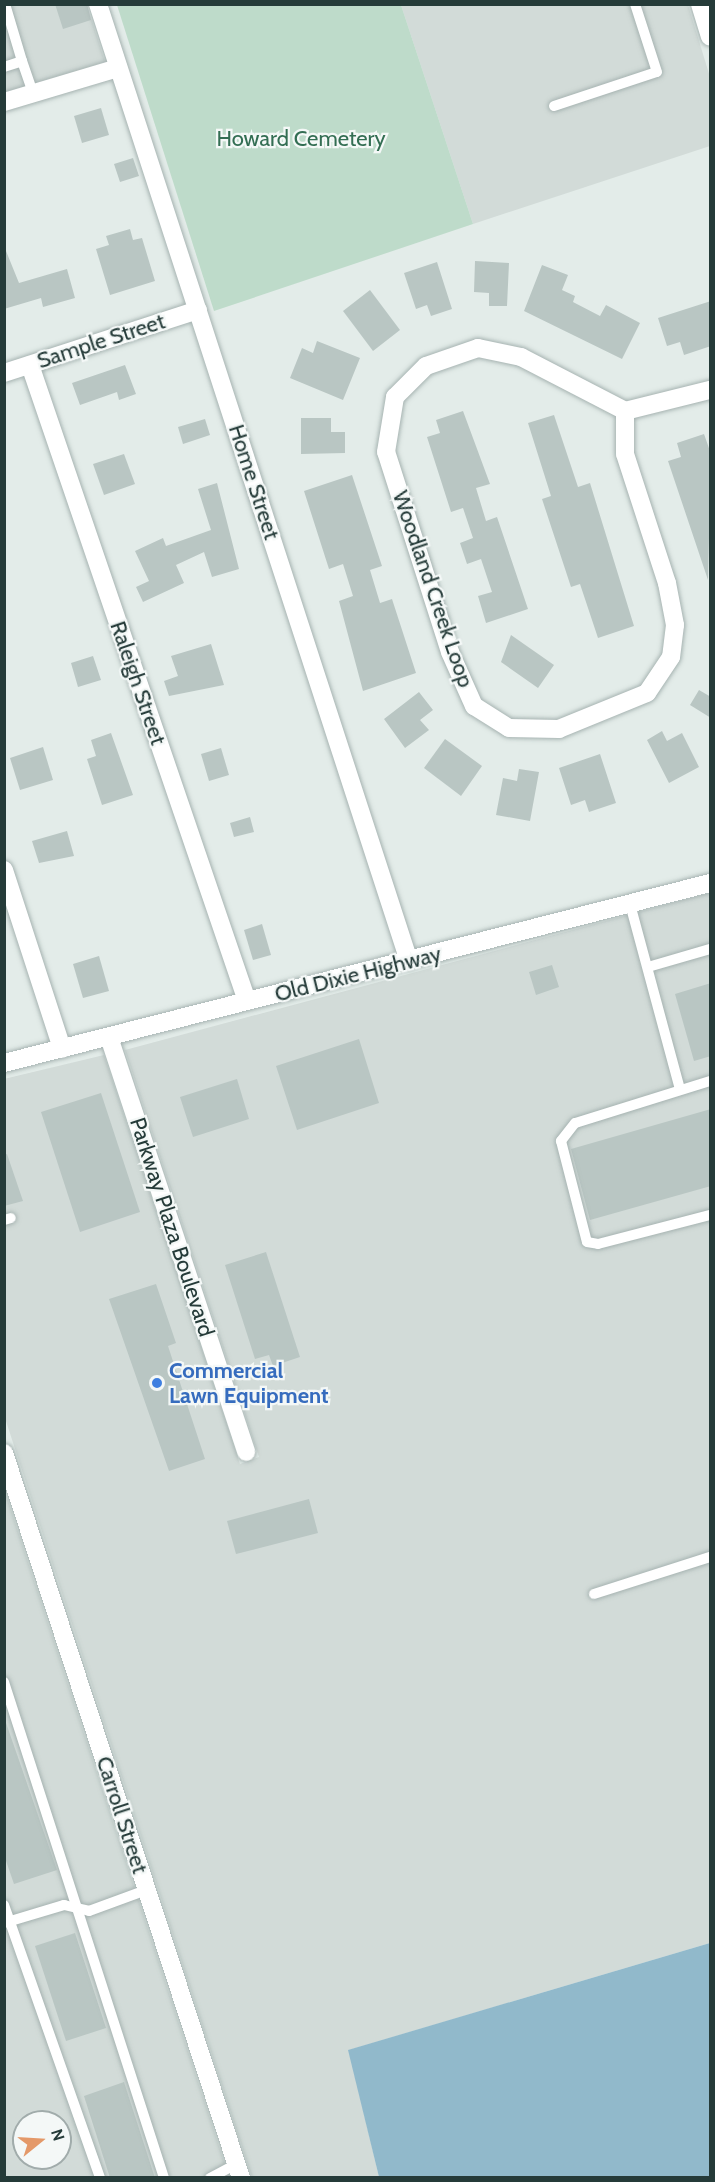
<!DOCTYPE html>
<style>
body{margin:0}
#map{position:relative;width:715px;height:2182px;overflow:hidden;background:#e3ece9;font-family:Cabin,sans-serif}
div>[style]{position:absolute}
.built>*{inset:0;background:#d2dbd8}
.green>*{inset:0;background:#bedbca}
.water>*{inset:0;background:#91b9cb}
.building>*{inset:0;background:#b9c6c3}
.roads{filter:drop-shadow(0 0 2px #a6b3b1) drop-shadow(0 0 2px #a6b3b1)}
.service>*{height:10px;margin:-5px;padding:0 5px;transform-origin:5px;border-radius:5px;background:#fff}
.minor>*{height:18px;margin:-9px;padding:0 9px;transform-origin:9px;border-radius:9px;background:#fff}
.tertiary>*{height:18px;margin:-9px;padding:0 9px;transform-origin:9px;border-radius:9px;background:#fff}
.secondary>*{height:18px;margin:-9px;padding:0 9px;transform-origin:9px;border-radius:9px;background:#fff}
.dots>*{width:16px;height:16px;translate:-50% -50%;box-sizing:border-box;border:3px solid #f4f8f7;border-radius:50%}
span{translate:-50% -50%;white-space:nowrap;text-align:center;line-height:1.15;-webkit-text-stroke:4.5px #f4f8f7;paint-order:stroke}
.park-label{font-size:22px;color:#336e53}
.street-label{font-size:22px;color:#253b39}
.shop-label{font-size:22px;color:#366cbe;font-weight:700}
.left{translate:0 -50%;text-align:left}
.frame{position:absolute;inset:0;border:6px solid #253b39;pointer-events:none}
.north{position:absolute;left:12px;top:2110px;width:60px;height:60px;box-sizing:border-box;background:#f4f8f7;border:2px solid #a1acab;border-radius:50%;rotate:72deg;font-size:16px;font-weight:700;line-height:24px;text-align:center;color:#253b39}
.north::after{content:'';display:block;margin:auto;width:21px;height:27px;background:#e49969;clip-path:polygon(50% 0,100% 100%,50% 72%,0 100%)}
</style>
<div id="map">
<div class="built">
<div style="clip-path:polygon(5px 5px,87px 5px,105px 62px,5px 92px)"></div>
<div style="clip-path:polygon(401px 5px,688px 5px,710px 77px,710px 146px,473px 224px)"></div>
<div style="clip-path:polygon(710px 893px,710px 1943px,349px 2050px,379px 2177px,252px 2177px,5px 1418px,4px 1079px,104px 1055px,240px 1464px,259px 1457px,125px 1050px)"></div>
<div style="clip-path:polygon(evenodd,4px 1488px,21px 1541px,229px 2177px,5px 2177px,4px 1488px,24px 2122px,60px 2122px,60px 2158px,24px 2158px,24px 2122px)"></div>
</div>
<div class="green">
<div style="clip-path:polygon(117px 5px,401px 5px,473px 224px,214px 311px)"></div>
</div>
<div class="water">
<div style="clip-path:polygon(710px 1943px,710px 2177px,379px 2177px,348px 2050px)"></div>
</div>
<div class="building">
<div style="clip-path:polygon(55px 4px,87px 4px,91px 20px,63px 29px)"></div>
<div style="clip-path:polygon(101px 108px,109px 135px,82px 143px,74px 116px)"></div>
<div style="clip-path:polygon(133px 158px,139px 176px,120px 182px,114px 164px)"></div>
<div style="clip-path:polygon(130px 229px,133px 240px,142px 238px,155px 281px,110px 295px,96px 249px,109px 245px,106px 236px)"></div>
<div style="clip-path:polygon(4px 246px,19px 283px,67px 269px,75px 298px,43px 307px,41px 298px,4px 309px)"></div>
<div style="clip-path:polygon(475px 261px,509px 263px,507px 306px,489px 306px,489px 293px,474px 292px)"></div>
<div style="clip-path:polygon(437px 262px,452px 309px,431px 316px,427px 305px,416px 309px,404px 273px)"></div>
<div style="clip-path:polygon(542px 265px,568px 275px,562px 290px,575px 296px,573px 302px,600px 316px,606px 305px,640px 323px,622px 359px,524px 311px)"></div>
<div style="clip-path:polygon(370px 290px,400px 330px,373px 351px,343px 311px)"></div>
<div style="clip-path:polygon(711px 301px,711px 346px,684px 355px,680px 342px,667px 346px,658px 318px)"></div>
<div style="clip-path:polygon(317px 341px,360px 358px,343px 400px,290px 378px,302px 348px,313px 353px)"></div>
<div style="clip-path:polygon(125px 365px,136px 394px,119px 400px,117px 392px,80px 405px,72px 383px)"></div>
<div style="clip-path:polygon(463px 411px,490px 484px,476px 488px,486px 521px,497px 517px,528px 609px,486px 623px,478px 596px,492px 592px,481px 559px,467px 564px,460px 543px,473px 538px,463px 508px,451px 512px,427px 437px,440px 433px,436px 420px)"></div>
<div style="clip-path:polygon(554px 415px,578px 487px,590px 483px,634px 626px,598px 638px,580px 584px,571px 587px,542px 499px,551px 496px,528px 423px)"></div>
<div style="clip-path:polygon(301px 418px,331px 418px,331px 432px,345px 432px,345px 453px,301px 454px)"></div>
<div style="clip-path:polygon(205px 419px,210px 435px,183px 444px,178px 427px)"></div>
<div style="clip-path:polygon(704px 434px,711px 454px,708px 580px,668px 461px,681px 457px,677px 443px)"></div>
<div style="clip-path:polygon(124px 454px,135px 484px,104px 495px,93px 464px)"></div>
<div style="clip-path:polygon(352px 475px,382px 566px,370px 570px,380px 603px,392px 599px,416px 673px,363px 691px,339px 601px,353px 596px,343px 564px,329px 569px,304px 491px)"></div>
<div style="clip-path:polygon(217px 483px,239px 569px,212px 577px,204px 552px,176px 565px,184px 583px,143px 602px,136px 587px,149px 581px,135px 551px,163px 538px,166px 546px,211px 530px,198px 489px)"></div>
<div style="clip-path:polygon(511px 635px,554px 665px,538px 688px,501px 662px)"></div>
<div style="clip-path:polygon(211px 644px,224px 685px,169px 696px,164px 681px,178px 676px,171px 656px)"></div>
<div style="clip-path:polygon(93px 656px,101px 680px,78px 687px,71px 663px)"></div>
<div style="clip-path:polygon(699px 690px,711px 697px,711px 718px,690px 705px)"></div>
<div style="clip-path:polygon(419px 692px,433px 710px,420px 720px,429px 730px,405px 748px,384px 719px)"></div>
<div style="clip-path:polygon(662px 731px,667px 741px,682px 733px,699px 767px,669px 783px,647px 740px)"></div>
<div style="clip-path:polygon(111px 733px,133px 795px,102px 805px,87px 759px,96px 756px,91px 740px)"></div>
<div style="clip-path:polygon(445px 739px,482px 766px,461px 796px,424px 768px)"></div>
<div style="clip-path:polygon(43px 747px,53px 780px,20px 790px,10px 758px)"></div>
<div style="clip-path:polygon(221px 748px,229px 775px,209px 781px,201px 754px)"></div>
<div style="clip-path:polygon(600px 754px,616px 803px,589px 812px,585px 800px,571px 805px,559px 768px)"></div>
<div style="clip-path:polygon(519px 769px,539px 772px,530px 821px,496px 815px,503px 778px,517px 781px)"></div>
<div style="clip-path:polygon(250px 817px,254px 832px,234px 837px,230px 823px)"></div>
<div style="clip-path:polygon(67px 831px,74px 856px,39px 863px,32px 841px)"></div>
<div style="clip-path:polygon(262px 924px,271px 955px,253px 960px,244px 930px)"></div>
<div style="clip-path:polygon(99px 956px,109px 991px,83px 998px,73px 964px)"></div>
<div style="clip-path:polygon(552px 965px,559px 987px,536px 995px,529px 972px)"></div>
<div style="clip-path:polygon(711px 983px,711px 1056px,694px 1061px,675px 994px)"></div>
<div style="clip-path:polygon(359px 1039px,379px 1103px,297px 1130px,276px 1066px)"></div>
<div style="clip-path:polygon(237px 1079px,249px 1119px,193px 1137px,180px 1097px)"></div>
<div style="clip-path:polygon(101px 1093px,140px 1212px,80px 1232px,41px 1112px)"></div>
<div style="clip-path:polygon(711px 1109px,711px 1186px,590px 1220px,571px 1149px)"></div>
<div style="clip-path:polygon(7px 1154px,23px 1201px,4px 1206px,4px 1155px)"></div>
<div style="clip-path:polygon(266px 1252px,300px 1357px,273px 1366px,269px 1355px,255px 1359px,225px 1265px)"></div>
<div style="clip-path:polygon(156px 1284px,176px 1343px,168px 1346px,205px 1459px,169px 1471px,109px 1299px)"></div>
<div style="clip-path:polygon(309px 1499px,318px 1533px,236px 1554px,227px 1521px)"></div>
<div style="clip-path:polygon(4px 1717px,57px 1870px,14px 1884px,4px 1855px)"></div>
<div style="clip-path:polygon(75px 1933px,106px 2028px,66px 2041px,35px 1946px)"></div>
<div style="clip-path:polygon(124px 2082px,155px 2178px,110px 2178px,84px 2096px)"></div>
</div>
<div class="roads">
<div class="service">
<div style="left:5px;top:4px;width:59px;rotate:73.4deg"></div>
<div style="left:4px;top:67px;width:19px;rotate:-18deg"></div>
<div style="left:22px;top:61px;width:34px;rotate:71deg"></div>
<div style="left:554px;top:106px;width:108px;rotate:-18.3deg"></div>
<div style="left:657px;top:72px;width:71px;rotate:-107.9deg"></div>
<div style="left:630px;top:904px;width:192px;rotate:74.9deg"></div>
<div style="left:648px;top:967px;width:65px;rotate:-16.2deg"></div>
<div style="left:710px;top:1081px;width:141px;rotate:162.7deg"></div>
<div style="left:575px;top:1123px;width:23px;rotate:128deg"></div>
<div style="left:561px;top:1141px;width:104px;rotate:75.6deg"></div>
<div style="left:587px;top:1242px;width:11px;rotate:10deg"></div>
<div style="left:598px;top:1244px;width:116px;rotate:-14.5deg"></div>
<div style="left:4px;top:1220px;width:7px;rotate:-16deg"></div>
<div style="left:594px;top:1594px;width:122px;rotate:-17.7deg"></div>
<div style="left:4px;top:1682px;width:521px;rotate:72.12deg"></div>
<div style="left:4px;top:1905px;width:289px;rotate:70.6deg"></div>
<div style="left:4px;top:1923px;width:63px;rotate:-16.7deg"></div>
<div style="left:64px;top:1905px;width:26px;rotate:13deg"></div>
<div style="left:89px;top:1911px;width:61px;rotate:-20.2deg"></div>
<div style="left:210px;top:2178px;width:30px;rotate:-28deg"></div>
</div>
<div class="minor">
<div style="left:98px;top:4px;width:1006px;rotate:72deg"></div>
<div style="left:700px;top:4px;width:34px;rotate:73deg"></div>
<div style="left:4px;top:102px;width:119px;rotate:-16.6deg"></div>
<div style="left:30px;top:365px;width:672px;rotate:71.16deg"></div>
<div style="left:4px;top:373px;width:204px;rotate:-18deg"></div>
<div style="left:625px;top:411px;width:43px;rotate:90deg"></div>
<div style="left:625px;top:454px;width:136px;rotate:72deg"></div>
<div style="left:667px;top:583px;width:43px;rotate:79.2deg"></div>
<div style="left:675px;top:625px;width:32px;rotate:97deg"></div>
<div style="left:671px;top:657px;width:43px;rotate:123.7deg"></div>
<div style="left:647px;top:693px;width:95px;rotate:157.8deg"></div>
<div style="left:559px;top:729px;width:50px;rotate:-178.9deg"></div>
<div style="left:509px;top:728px;width:41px;rotate:-147.8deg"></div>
<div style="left:474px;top:706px;width:59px;rotate:-114deg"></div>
<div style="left:450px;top:652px;width:210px;rotate:-107.7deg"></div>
<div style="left:386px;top:452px;width:56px;rotate:-80.7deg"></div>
<div style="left:395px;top:397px;width:44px;rotate:-45deg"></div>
<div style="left:426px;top:366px;width:55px;rotate:-19.1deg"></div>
<div style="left:478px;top:348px;width:44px;rotate:11.8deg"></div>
<div style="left:521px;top:357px;width:117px;rotate:27.4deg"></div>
<div style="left:625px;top:411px;width:88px;rotate:-13.9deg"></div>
<div style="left:4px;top:870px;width:188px;rotate:72deg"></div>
<div style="left:109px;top:1037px;width:437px;rotate:71.7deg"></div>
</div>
<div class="tertiary">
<div style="left:4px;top:1063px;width:729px;rotate:-14.3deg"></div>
</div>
<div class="secondary">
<div style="left:4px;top:1453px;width:763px;rotate:71.9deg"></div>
</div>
</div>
<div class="dots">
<div style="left:157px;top:1383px;background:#3f7fe0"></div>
</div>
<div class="park-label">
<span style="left:301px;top:139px">Howard Cemetery</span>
</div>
<div class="street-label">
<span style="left:101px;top:341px;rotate:-18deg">Sample Street</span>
<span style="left:254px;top:482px;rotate:72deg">Home Street</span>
<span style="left:433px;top:589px;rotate:71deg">Woodland Creek Loop</span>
<span style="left:138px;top:683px;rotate:71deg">Raleigh Street</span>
<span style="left:358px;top:974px;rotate:-14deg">Old Dixie Highway</span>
<span style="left:172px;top:1227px;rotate:72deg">Parkway Plaza Boulevard</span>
<span style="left:122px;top:1815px;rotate:72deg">Carroll Street</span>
</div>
<div class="shop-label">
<span class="left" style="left:169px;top:1383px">Commercial<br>Lawn Equipment</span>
</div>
<div class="frame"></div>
<div class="north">N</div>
</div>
